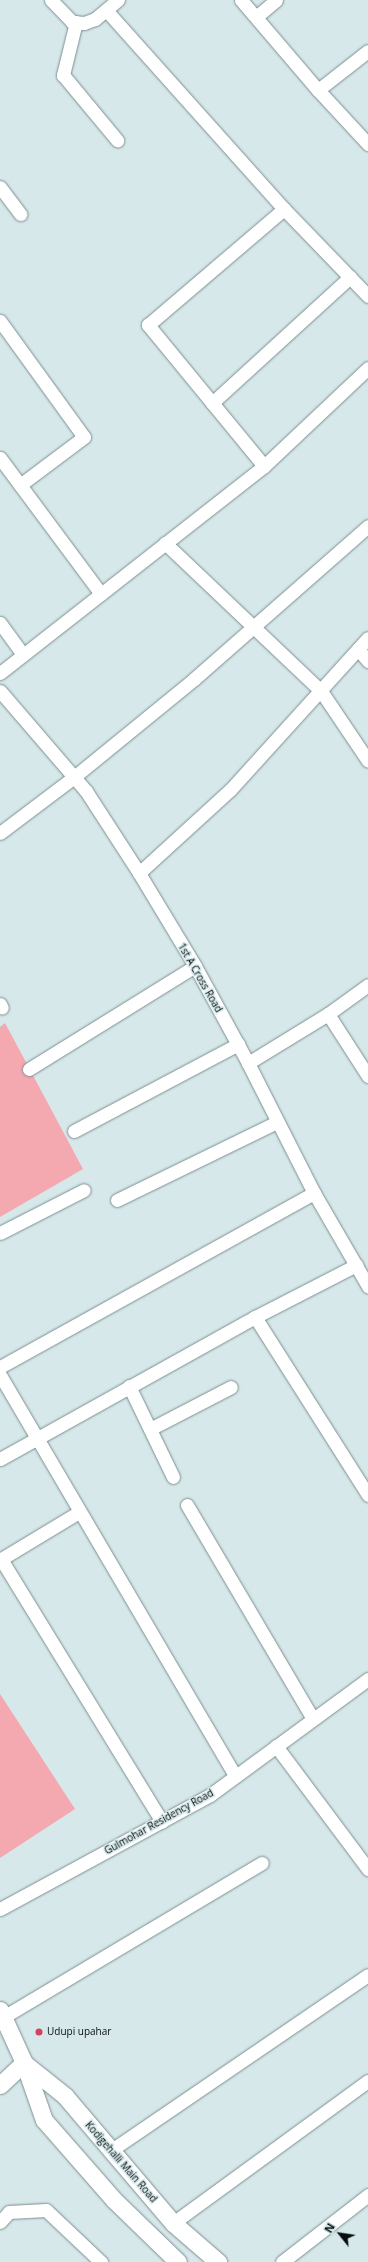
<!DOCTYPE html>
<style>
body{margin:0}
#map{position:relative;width:368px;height:2262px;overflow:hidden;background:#d6e8ea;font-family:"Open Sans",sans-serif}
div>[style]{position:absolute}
.green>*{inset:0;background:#f4a8b0}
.roads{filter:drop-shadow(0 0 1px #7e8e90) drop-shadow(0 0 1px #7e8e90)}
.minor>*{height:13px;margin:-6.5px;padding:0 6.5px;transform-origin:6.5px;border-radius:6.5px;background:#fff}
.tertiary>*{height:17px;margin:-8.5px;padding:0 8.5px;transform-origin:8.5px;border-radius:8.5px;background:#fff}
.dots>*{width:11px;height:11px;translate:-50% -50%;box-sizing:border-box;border:2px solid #d6e8ea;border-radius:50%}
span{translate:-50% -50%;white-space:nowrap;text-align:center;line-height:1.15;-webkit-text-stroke:3px #d6e8ea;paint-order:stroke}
.street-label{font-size:10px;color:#070c0d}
.poi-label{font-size:10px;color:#070c0d}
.left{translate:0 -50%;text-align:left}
.north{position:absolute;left:320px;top:2214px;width:40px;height:40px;-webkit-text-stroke:3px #d6e8ea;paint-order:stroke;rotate:300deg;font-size:11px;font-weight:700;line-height:16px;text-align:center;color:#070c0d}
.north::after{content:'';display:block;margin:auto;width:14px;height:18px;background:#070c0d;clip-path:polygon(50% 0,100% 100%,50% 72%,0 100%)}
</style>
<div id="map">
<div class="green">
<div style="clip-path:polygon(5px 1023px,83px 1169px,0 1217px,0 1027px)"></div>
<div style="clip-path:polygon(0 1694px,75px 1809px,0 1858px)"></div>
</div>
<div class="roads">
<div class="minor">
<div style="left:51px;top:0;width:30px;rotate:46deg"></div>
<div style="left:72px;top:22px;width:12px;rotate:5deg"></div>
<div style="left:84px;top:23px;width:12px;rotate:-20deg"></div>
<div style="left:95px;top:19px;width:30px;rotate:-40deg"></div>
<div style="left:241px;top:0;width:118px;rotate:49.5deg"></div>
<div style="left:318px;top:90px;width:63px;rotate:-38deg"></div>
<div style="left:106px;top:10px;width:267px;rotate:48.2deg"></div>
<div style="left:284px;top:209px;width:121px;rotate:46deg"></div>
<div style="left:256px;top:17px;width:26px;rotate:-40deg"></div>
<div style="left:76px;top:22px;width:55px;rotate:103.8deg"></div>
<div style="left:63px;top:75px;width:85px;rotate:50.3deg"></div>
<div style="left:318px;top:90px;width:74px;rotate:47.2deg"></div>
<div style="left:0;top:187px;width:34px;rotate:53deg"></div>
<div style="left:0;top:321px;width:143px;rotate:54.1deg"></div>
<div style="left:84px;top:437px;width:80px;rotate:143.1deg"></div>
<div style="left:212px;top:403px;width:187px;rotate:-42.4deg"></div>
<div style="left:0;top:458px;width:169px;rotate:53.4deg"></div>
<div style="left:264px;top:466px;width:183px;rotate:-129.4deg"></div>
<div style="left:148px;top:325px;width:179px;rotate:-40.5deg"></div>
<div style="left:165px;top:543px;width:215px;rotate:43.5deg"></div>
<div style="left:321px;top:691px;width:84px;rotate:56.1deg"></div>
<div style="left:0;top:623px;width:39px;rotate:54deg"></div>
<div style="left:358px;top:649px;width:16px;rotate:50deg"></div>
<div style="left:0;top:673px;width:335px;rotate:-38.1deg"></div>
<div style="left:264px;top:466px;width:143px;rotate:-43.3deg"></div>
<div style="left:0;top:691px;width:132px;rotate:49.3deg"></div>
<div style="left:86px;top:791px;width:98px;rotate:57.1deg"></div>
<div style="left:139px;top:873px;width:109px;rotate:58.9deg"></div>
<div style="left:195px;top:966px;width:111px;rotate:61.3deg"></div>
<div style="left:248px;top:1063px;width:146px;rotate:63.1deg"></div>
<div style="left:314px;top:1193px;width:108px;rotate:59.9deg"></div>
<div style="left:0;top:833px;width:93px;rotate:-37.1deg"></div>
<div style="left:74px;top:777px;width:155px;rotate:-39.2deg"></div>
<div style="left:194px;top:679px;width:232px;rotate:-41.3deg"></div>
<div style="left:139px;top:873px;width:123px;rotate:-42.4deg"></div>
<div style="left:230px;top:790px;width:205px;rotate:-47.8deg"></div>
<div style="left:0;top:1004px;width:4px;rotate:63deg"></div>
<div style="left:328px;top:1014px;width:74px;rotate:57.2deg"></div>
<div style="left:248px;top:1063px;width:94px;rotate:-31.5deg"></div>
<div style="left:328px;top:1014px;width:49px;rotate:-35.9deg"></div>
<div style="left:29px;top:1069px;width:195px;rotate:-31.8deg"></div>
<div style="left:74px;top:1131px;width:186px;rotate:-27.9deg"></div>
<div style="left:117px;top:1200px;width:178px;rotate:-26deg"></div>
<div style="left:0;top:1233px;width:94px;rotate:-27.1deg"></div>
<div style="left:255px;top:1317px;width:211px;rotate:57.6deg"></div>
<div style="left:0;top:1367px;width:359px;rotate:-29deg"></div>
<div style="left:0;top:1375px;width:465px;rotate:59.6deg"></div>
<div style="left:129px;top:1386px;width:101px;rotate:64.2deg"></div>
<div style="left:150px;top:1429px;width:91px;rotate:-27.4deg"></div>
<div style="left:0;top:1459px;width:292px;rotate:-29.1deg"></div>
<div style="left:255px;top:1317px;width:114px;rotate:-27.2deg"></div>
<div style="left:187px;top:1505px;width:248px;rotate:59.5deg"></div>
<div style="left:79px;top:1512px;width:91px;rotate:148.9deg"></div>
<div style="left:1px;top:1559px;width:308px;rotate:58.5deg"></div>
<div style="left:276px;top:1746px;width:154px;rotate:53.2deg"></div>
<div style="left:0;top:1909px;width:239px;rotate:-28.5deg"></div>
<div style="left:210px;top:1795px;width:196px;rotate:-36.3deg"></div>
<div style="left:5px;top:2016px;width:299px;rotate:-30.8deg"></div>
<div style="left:110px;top:2151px;width:312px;rotate:-34.3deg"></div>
<div style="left:0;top:2222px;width:13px;rotate:-48deg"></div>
<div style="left:9px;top:2212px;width:37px;rotate:-3deg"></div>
<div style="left:46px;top:2210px;width:76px;rotate:43.4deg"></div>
<div style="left:173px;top:2223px;width:241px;rotate:-36.1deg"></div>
<div style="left:282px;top:2262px;width:109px;rotate:-37.9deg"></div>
</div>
<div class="tertiary">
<div style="left:0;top:2010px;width:58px;rotate:65.6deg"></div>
<div style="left:24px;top:2063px;width:60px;rotate:70.7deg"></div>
<div style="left:44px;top:2120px;width:106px;rotate:48.8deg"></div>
<div style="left:114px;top:2200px;width:89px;rotate:44.1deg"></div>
<div style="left:24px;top:2063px;width:53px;rotate:38.8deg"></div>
<div style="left:65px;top:2096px;width:167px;rotate:49.6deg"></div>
<div style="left:173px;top:2223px;width:60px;rotate:40.9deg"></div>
<div style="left:0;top:2085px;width:33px;rotate:-43deg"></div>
</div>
</div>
<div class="dots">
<div style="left:39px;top:2032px;background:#d1425f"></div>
</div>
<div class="street-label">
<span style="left:200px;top:978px;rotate:60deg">1st A Cross Road</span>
<span style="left:159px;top:1822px;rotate:-29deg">Gulmohar Residency Road</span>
<span style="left:121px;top:2162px;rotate:49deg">Kodigehalli Main Road</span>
</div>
<div class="poi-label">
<span class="left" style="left:47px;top:2032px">Udupi upahar</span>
</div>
<div class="north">N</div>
</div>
